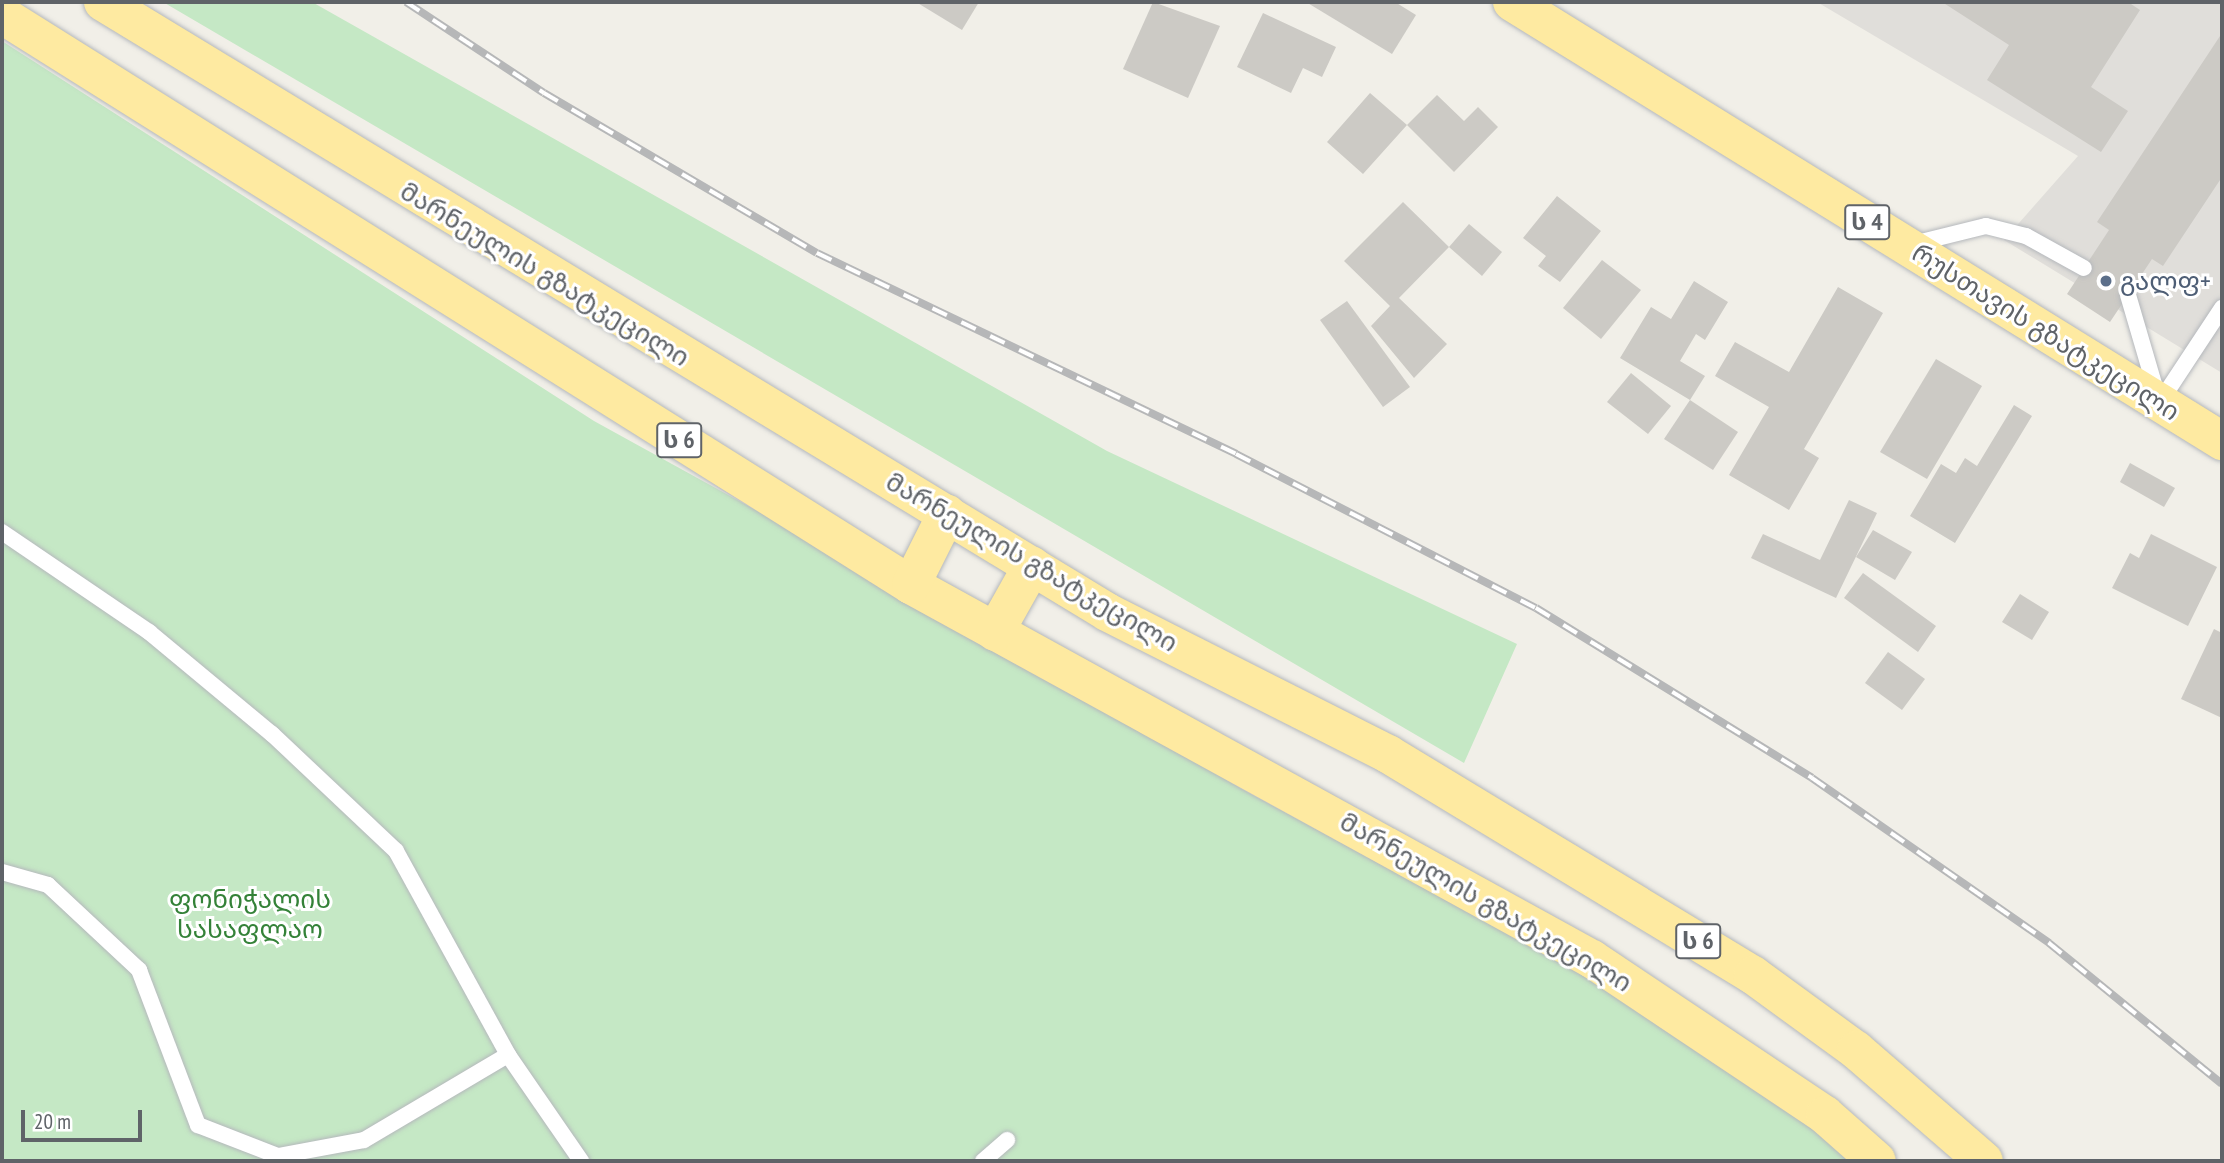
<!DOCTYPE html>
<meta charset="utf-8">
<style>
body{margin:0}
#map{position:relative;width:2224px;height:1163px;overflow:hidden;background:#f1efe8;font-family:"PT Sans Narrow","Noto Sans Georgian",sans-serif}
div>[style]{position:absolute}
.industrial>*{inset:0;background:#e0deda}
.green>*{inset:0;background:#c5e8c5}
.building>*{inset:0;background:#cccac5}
.roads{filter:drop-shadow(0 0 2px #b5b8bc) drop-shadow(0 0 2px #b5b8bc)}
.service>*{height:16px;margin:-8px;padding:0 8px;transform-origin:8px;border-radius:8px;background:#fff}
.trunk>*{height:38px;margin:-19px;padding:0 19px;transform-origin:19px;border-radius:19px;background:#feeaa1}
.rail>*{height:8px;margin-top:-4px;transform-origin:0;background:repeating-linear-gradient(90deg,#fff 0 16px,#b6b7b8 0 32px);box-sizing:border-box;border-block:2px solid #b6b7b8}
.dots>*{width:19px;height:19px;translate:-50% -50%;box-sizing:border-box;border:4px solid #fff;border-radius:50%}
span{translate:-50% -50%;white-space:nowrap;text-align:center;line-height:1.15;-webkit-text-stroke:6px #fff;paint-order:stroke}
.shield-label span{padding:2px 5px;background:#fff;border:2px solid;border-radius:5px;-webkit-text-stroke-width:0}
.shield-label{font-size:24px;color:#5f6368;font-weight:700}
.street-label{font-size:26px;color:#5f6368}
.service-label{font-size:26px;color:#4e5e75}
.left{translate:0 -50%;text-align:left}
.park-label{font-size:26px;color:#348238}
.frame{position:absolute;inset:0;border:4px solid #5f6368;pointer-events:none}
.scale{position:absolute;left:21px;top:1110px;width:121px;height:32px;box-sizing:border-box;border:4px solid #5f6368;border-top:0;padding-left:9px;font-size:21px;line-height:24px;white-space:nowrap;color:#5f6368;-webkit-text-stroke:5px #fff;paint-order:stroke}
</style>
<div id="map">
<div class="industrial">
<div style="clip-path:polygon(1817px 2px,2222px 2px,2222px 373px,2004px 240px,2078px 156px)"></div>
</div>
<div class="green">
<div style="clip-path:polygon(163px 2px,312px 2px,1107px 451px,1517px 644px,1464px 763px)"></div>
<div style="clip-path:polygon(2px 41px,594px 421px,1042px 668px,1240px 788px,1665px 1019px,1855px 1161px,2px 1161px)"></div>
</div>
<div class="building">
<div style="clip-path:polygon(916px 2px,979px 2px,962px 30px)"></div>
<div style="clip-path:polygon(1153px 2px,1220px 26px,1188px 98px,1123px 69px)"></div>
<div style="clip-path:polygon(1306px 2px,1395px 2px,1416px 15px,1392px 54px)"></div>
<div style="clip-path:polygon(1942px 2px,2128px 2px,2140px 10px,2091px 87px,2128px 111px,2101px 152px,1987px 80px,2009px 45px)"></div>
<div style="clip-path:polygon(1263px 13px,1336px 47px,1322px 77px,1303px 68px,1291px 93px,1237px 67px)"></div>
<div style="clip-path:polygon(2222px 33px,2222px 177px,2163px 266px,2152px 259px,2110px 322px,2067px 294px,2109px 230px,2097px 222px)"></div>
<div style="clip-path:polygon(1370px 93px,1407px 125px,1437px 95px,1464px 121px,1478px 107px,1498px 127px,1454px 172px,1407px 125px,1363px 174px,1327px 142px)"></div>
<div style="clip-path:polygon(1557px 196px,1601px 231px,1560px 282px,1538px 266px,1546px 256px,1523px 238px)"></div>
<div style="clip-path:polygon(1403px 202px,1449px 247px,1399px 298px,1447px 344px,1414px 378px,1371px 326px,1390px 306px,1344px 261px)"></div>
<div style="clip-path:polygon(1469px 224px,1502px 252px,1482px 276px,1449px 247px)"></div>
<div style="clip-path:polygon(1602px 260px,1641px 290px,1601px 339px,1563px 308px)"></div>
<div style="clip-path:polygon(1694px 281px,1728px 302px,1705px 340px,1696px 334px,1680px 361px,1705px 376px,1690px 400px,1620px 358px,1651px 307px,1671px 319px)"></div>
<div style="clip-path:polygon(1838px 287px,1883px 313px,1804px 449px,1819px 458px,1789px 510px,1729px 475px,1769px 407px,1715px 376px,1735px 342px,1789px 372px)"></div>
<div style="clip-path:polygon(1347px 301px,1410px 387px,1383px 407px,1320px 320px)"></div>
<div style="clip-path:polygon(1936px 359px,1982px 386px,1927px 479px,1880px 452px)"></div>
<div style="clip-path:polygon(1631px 373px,1671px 406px,1648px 434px,1607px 402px)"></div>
<div style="clip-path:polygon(1690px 400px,1738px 432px,1713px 470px,1664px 439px)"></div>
<div style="clip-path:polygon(2014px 405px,2032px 416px,1955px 543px,1910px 516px,1941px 464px,1956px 473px,1965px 458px,1977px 466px)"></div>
<div style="clip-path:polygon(2130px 463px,2175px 488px,2164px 507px,2120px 482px)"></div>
<div style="clip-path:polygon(1849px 500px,1877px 513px,1836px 598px,1751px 558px,1763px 534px,1820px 560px)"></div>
<div style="clip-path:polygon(1873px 530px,1912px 552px,1895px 580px,1856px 557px)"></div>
<div style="clip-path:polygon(2151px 534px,2217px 567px,2188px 626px,2112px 588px,2130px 553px,2139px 558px)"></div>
<div style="clip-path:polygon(1863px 573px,1936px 626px,1918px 652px,1844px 598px)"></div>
<div style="clip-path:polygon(2020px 594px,2049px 612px,2032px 640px,2002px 622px)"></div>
<div style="clip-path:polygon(2214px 629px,2222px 633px,2222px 718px,2181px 699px)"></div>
<div style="clip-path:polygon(1888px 652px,1925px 679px,1902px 710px,1865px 683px)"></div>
</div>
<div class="roads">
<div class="service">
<div style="left:1913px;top:244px;width:75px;rotate:-13.9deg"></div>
<div style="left:1986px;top:226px;width:41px;rotate:14deg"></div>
<div style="left:2026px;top:236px;width:66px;rotate:28.9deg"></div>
<div style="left:2128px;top:295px;width:103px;rotate:73.7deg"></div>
<div style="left:2160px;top:402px;width:113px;rotate:-56.6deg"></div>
<div style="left:2px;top:532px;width:178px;rotate:34.2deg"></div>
<div style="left:149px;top:632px;width:160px;rotate:39.7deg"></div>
<div style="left:272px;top:734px;width:170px;rotate:43.3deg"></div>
<div style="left:396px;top:851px;width:233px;rotate:61.2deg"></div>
<div style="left:508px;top:1055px;width:129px;rotate:55.4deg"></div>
<div style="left:2px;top:872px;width:48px;rotate:15.8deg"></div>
<div style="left:48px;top:885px;width:125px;rotate:43deg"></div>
<div style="left:139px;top:970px;width:166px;rotate:69.2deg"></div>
<div style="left:198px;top:1125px;width:86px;rotate:21.2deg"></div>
<div style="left:278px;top:1156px;width:87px;rotate:-10.5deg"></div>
<div style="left:364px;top:1140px;width:167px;rotate:-30.6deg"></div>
<div style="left:983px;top:1161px;width:32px;rotate:-41deg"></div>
</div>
<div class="trunk">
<div style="left:103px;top:2px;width:1175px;rotate:31.28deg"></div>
<div style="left:1107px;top:612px;width:315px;rotate:26.8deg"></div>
<div style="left:1388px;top:754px;width:427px;rotate:31.2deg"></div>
<div style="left:1753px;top:975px;width:127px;rotate:36.1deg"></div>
<div style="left:1856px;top:1050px;width:169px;rotate:40.9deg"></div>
<div style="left:1512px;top:2px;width:835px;rotate:31.73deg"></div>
<div style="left:2px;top:15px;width:1073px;rotate:32.09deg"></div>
<div style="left:911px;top:585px;width:777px;rotate:28.78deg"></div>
<div style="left:1592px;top:959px;width:280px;rotate:33.8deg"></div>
<div style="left:1825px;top:1115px;width:69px;rotate:41.5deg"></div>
<div style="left:911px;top:585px;width:80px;rotate:-63.4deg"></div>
<div style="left:995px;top:632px;width:76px;rotate:-60.7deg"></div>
</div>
</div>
<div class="rail">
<div style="left:406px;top:2px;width:165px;rotate:33.4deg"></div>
<div style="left:544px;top:93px;width:316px;rotate:30.4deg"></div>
<div style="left:817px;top:253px;width:465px;rotate:25.6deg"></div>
<div style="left:1236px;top:454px;width:337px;rotate:27.2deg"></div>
<div style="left:1536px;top:608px;width:324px;rotate:31.6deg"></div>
<div style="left:1812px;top:778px;width:289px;rotate:34.8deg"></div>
<div style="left:2049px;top:943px;width:223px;rotate:39.2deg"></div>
</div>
<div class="dots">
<div style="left:2106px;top:281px;background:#5c6f8a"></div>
</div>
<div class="shield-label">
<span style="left:1867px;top:222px">ს 4</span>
<span style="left:679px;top:440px">ს 6</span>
<span style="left:1698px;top:941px">ს 6</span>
</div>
<div class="street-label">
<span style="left:545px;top:274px;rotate:31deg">მარნეულის გზატკეცილი</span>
<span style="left:2046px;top:332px;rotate:32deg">რუსთავის გზატკეცილი</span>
<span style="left:1032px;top:562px;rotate:30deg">მარნეულის გზატკეცილი</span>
<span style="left:1486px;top:902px;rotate:30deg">მარნეულის გზატკეცილი</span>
</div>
<div class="service-label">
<span class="left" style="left:2120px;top:281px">გალფ+</span>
</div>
<div class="park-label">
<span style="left:250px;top:914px">ფონიჭალის<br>სასაფლაო</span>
</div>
<div class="frame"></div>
<div class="scale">20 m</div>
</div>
